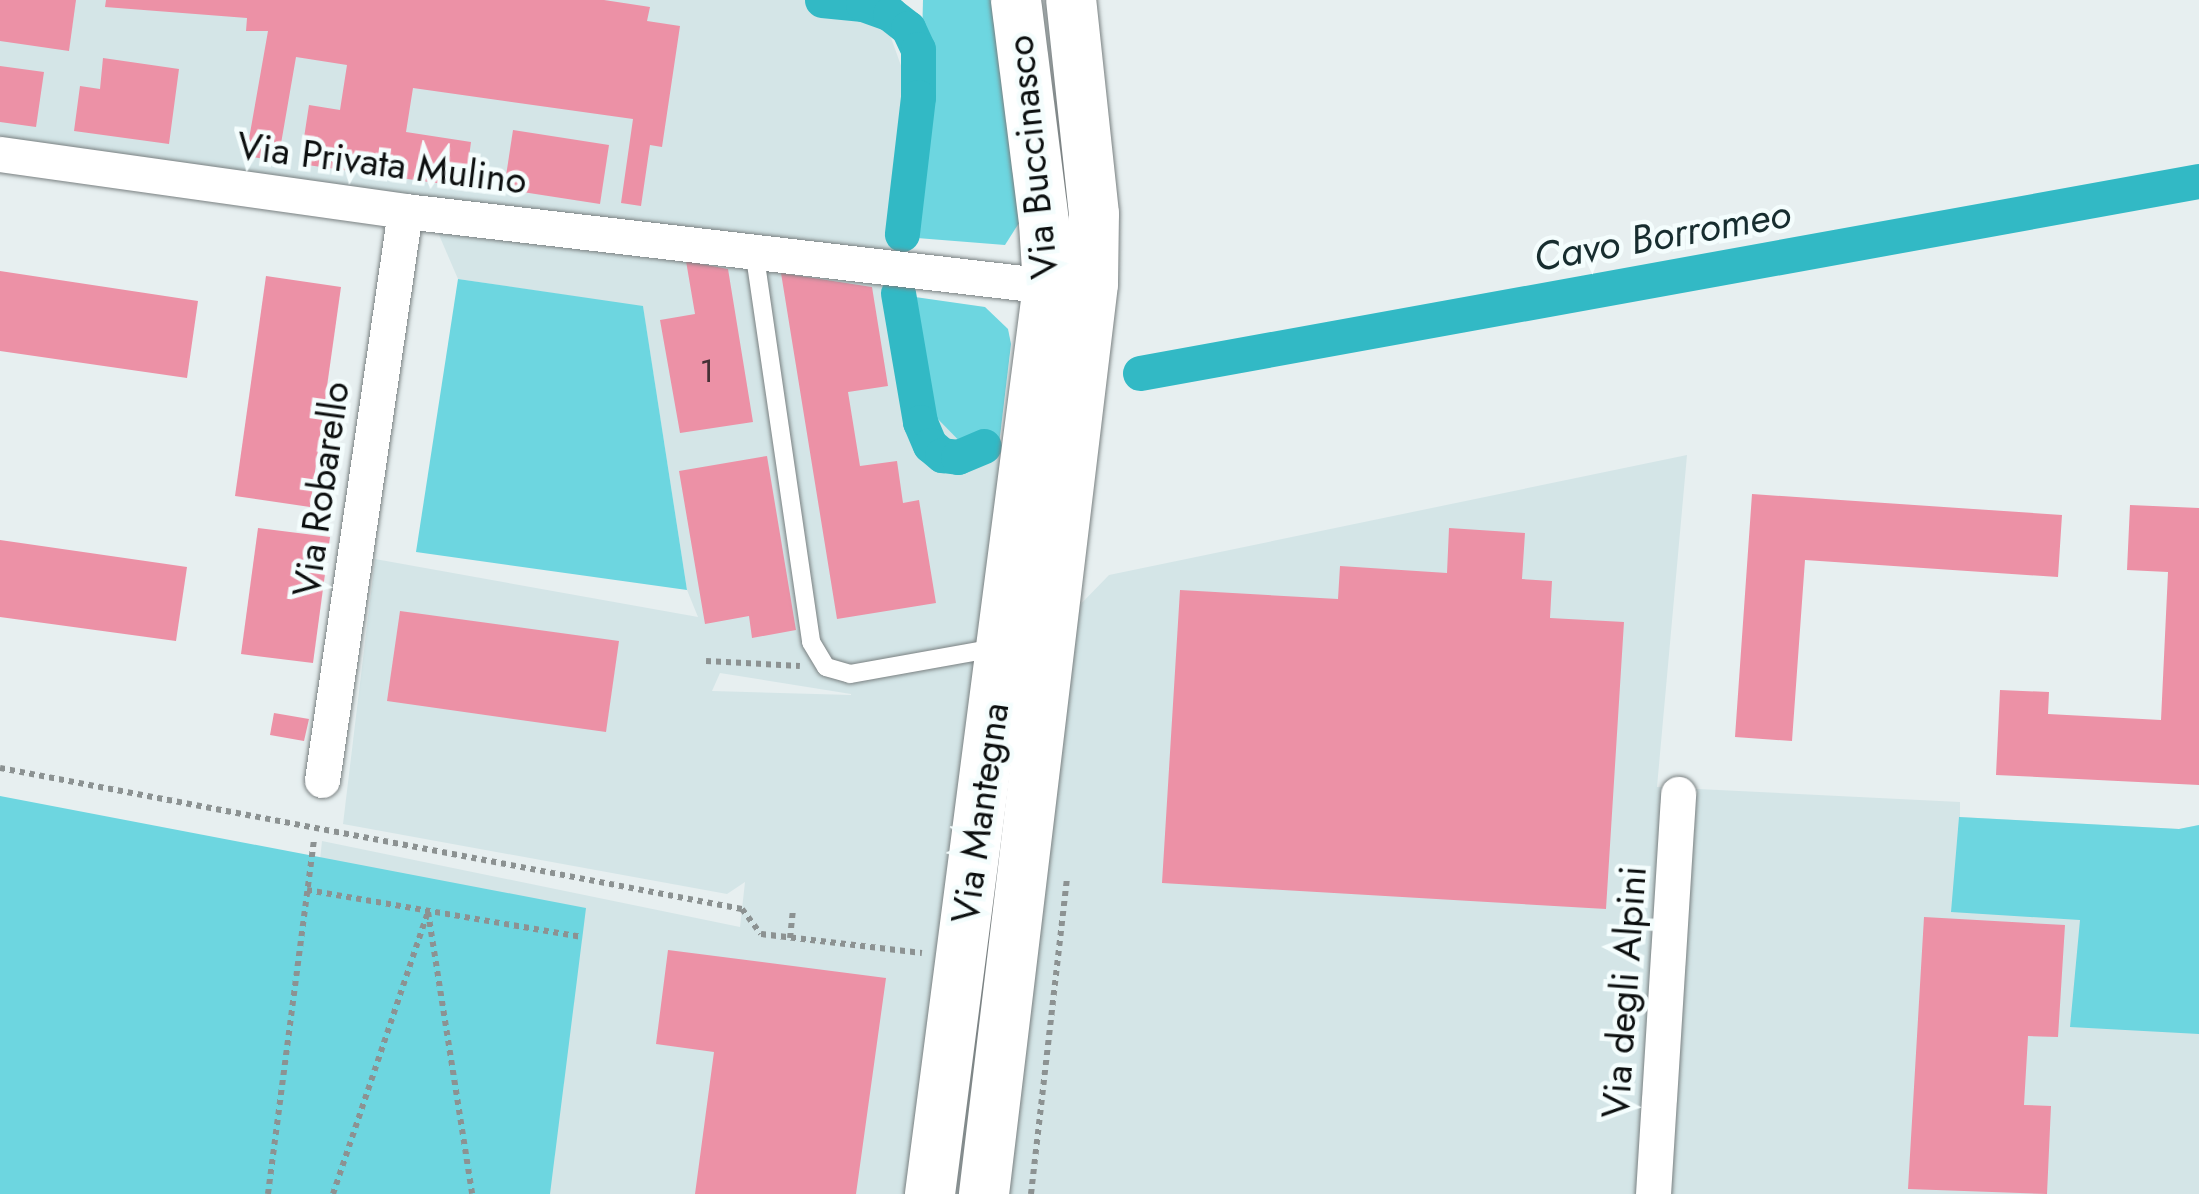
<!DOCTYPE html>
<style>
body{margin:0}
#map{position:relative;width:2199px;height:1194px;overflow:hidden;background:#e7eff0;font-family:Jost,sans-serif}
div>[style]{position:absolute}
.built>*{inset:0;background:#d4e5e7}
.green>*{inset:0;background:#6dd6e0}
.canal>*{height:35px;margin:-17.5px;padding:0 17.5px;transform-origin:17.5px;border-radius:17.5px;background:#32b9c5}
.building>*{inset:0;background:#ec91a6}
.path>*{height:6px;margin-top:-3px;transform-origin:0;background:repeating-linear-gradient(90deg,#8c9292 0 5px,transparent 0 10px)}
.roads{filter:drop-shadow(0 0 2px #798081) drop-shadow(0 0 2px #798081)}
.lane>*{height:18px;margin:-9px;padding:0 9px;transform-origin:9px;border-radius:9px;background:#fff}
.street>*{height:35px;margin:-17.5px;padding:0 17.5px;transform-origin:17.5px;border-radius:17.5px;background:#fff}
.secondary>*{height:50px;margin:-25px;padding:0 25px;transform-origin:25px;border-radius:25px;background:#fff}
span{translate:-50% -50%;white-space:nowrap;text-align:center;line-height:1.15;-webkit-text-stroke:9px #f4fdfd;paint-order:stroke}
.number-label{font-size:32px;color:#443035}
.number-label span{-webkit-text-stroke-width:0}
.street-label{font-size:38px;color:#0c0f0f}
.water-label{font-size:40px;color:#172d2f;font-style:italic}
</style>
<div id="map">
<div class="built">
<div style="clip-path:polygon(evenodd,0 0,848px 0,879px 4px,915px 105px,907px 222px,926px 407px,977px 459px,1035px 439px,1003px 684px,1109px 575px,1687px 455px,1657px 787px,1960px 802px,1960px 817px,2179px 829px,2199px 825px,2199px 1194px,285px 1194px,322px 841px,740px 927px,745px 882px,727px 894px,343px 824px,375px 559px,698px 617px,687px 590px,643px 307px,458px 279px,424px 200px,0 141px,0 0,720px 673px,851px 694px,851px 695px,712px 691px,720px 673px)"></div>
</div>
<div class="green">
<div style="clip-path:polygon(923px 0,994px 0,1019px 223px,1005px 245px,917px 238px)"></div>
<div style="clip-path:polygon(458px 279px,643px 306px,687px 590px,416px 552px)"></div>
<div style="clip-path:polygon(915px 297px,985px 307px,1008px 329px,1011px 344px,998px 453px,977px 459px,926px 407px)"></div>
<div style="clip-path:polygon(0 796px,586px 908px,550px 1194px,0 1194px)"></div>
<div style="clip-path:polygon(1959px 817px,2179px 829px,2199px 825px,2199px 1034px,2070px 1027px,2080px 920px,1951px 912px)"></div>
</div>
<div class="canal">
<div style="left:822px;top:0;width:41px;rotate:5.6deg"></div>
<div style="left:863px;top:4px;width:29px;rotate:20deg"></div>
<div style="left:890px;top:14px;width:23px;rotate:38deg"></div>
<div style="left:908px;top:28px;width:23px;rotate:65deg"></div>
<div style="left:918px;top:49px;width:48px;rotate:90deg"></div>
<div style="left:918px;top:97px;width:138px;rotate:96.7deg"></div>
<div style="left:898px;top:293px;width:131px;rotate:80.3deg"></div>
<div style="left:920px;top:422px;width:25px;rotate:67deg"></div>
<div style="left:930px;top:445px;width:16px;rotate:40deg"></div>
<div style="left:942px;top:455px;width:16px;rotate:7deg"></div>
<div style="left:958px;top:457px;width:28px;rotate:-23deg"></div>
<div style="left:1140px;top:373px;width:1076px;rotate:-10.28deg"></div>
</div>
<div class="building">
<div style="clip-path:polygon(0 0,76px 0,69px 51px,0 41px)"></div>
<div style="clip-path:polygon(106px 0,604px 0,650px 7px,647px 21px,680px 26px,662px 147px,650px 145px,641px 206px,621px 203px,633px 119px,413px 88px,406px 132px,471px 142px,465px 187px,300px 164px,309px 105px,340px 110px,347px 65px,296px 57px,278px 161px,246px 156px,268px 31px,246px 31px,247px 18px,105px 7px)"></div>
<div style="clip-path:polygon(103px 58px,179px 69px,169px 144px,74px 131px,80px 86px,100px 89px)"></div>
<div style="clip-path:polygon(0 66px,44px 72px,36px 127px,0 122px)"></div>
<div style="clip-path:polygon(513px 130px,609px 145px,600px 204px,504px 189px)"></div>
<div style="clip-path:polygon(686px 261px,728px 269px,753px 422px,680px 433px,660px 320px,695px 314px)"></div>
<div style="clip-path:polygon(0 271px,198px 301px,187px 378px,0 351px)"></div>
<div style="clip-path:polygon(781px 273px,872px 287px,888px 386px,848px 392px,860px 466px,897px 461px,903px 503px,919px 500px,936px 603px,837px 619px)"></div>
<div style="clip-path:polygon(266px 276px,341px 287px,310px 507px,235px 496px)"></div>
<div style="clip-path:polygon(767px 456px,796px 630px,752px 638px,749px 616px,705px 624px,679px 471px)"></div>
<div style="clip-path:polygon(1752px 494px,2062px 515px,2058px 577px,1805px 560px,1792px 741px,1735px 737px)"></div>
<div style="clip-path:polygon(2130px 505px,2199px 508px,2199px 785px,1996px 775px,2000px 690px,2049px 692px,2048px 714px,2161px 720px,2168px 572px,2127px 570px)"></div>
<div style="clip-path:polygon(258px 528px,330px 537px,313px 663px,241px 654px)"></div>
<div style="clip-path:polygon(1449px 528px,1525px 533px,1522px 579px,1552px 581px,1550px 618px,1624px 622px,1606px 909px,1162px 883px,1180px 590px,1338px 599px,1340px 566px,1447px 573px)"></div>
<div style="clip-path:polygon(0 540px,187px 567px,176px 641px,0 617px)"></div>
<div style="clip-path:polygon(400px 611px,619px 641px,606px 732px,387px 701px)"></div>
<div style="clip-path:polygon(274px 713px,309px 719px,304px 741px,270px 735px)"></div>
<div style="clip-path:polygon(1924px 917px,2065px 925px,2058px 1037px,2028px 1036px,2024px 1105px,2051px 1106px,2047px 1194px,1908px 1189px)"></div>
<div style="clip-path:polygon(668px 950px,886px 978px,856px 1194px,695px 1194px,714px 1052px,656px 1044px)"></div>
</div>
<div class="path">
<div style="left:706px;top:661px;width:94px;rotate:3deg"></div>
<div style="left:0;top:768px;width:755px;rotate:10.76deg"></div>
<div style="left:742px;top:909px;width:31px;rotate:53deg"></div>
<div style="left:761px;top:934px;width:162px;rotate:6.7deg"></div>
<div style="left:307px;top:890px;width:279px;rotate:9.7deg"></div>
<div style="left:428px;top:912px;width:285px;rotate:81.1deg"></div>
<div style="left:790px;top:938px;width:29px;rotate:-84deg"></div>
<div style="left:268px;top:1194px;width:357px;rotate:-82.6deg"></div>
<div style="left:333px;top:1194px;width:299px;rotate:-71.4deg"></div>
<div style="left:1031px;top:1194px;width:317px;rotate:-83.5deg"></div>
</div>
<div class="roads">
<div class="lane">
<div style="left:754px;top:250px;width:396px;rotate:81.7deg"></div>
<div style="left:811px;top:642px;width:29px;rotate:59deg"></div>
<div style="left:826px;top:667px;width:25px;rotate:16deg"></div>
<div style="left:850px;top:674px;width:148px;rotate:-10.1deg"></div>
</div>
<div class="street">
<div style="left:0;top:154px;width:409px;rotate:8deg"></div>
<div style="left:405px;top:211px;width:647px;rotate:6.65deg"></div>
<div style="left:322px;top:780px;width:575px;rotate:-81.7deg"></div>
<div style="left:1653px;top:1194px;width:401px;rotate:-86.4deg"></div>
</div>
<div class="secondary">
<div style="left:930px;top:1194px;width:916px;rotate:-82.6deg"></div>
<div style="left:1048px;top:286px;width:64px;rotate:-93.6deg"></div>
<div style="left:1044px;top:222px;width:224px;rotate:-97.2deg"></div>
<div style="left:984px;top:1194px;width:917px;rotate:-83.17deg"></div>
<div style="left:1093px;top:284px;width:70px;rotate:-89.2deg"></div>
<div style="left:1094px;top:214px;width:215px;rotate:-96.1deg"></div>
</div>
</div>
<div class="number-label">
<span style="left:707px;top:371px">1</span>
</div>
<div class="street-label">
<span style="left:1032px;top:157px;rotate:-96deg">Via Buccinasco</span>
<span style="left:382px;top:163px;rotate:7deg">Via Privata Mulino</span>
<span style="left:321px;top:489px;rotate:-82deg">Via Robarello</span>
<span style="left:980px;top:813px;rotate:-82deg">Via Mantegna</span>
<span style="left:1624px;top:992px;rotate:-86deg">Via degli Alpini</span>
</div>
<div class="water-label">
<span style="left:1662px;top:235px;rotate:-10deg">Cavo Borromeo</span>
</div>
</div>
